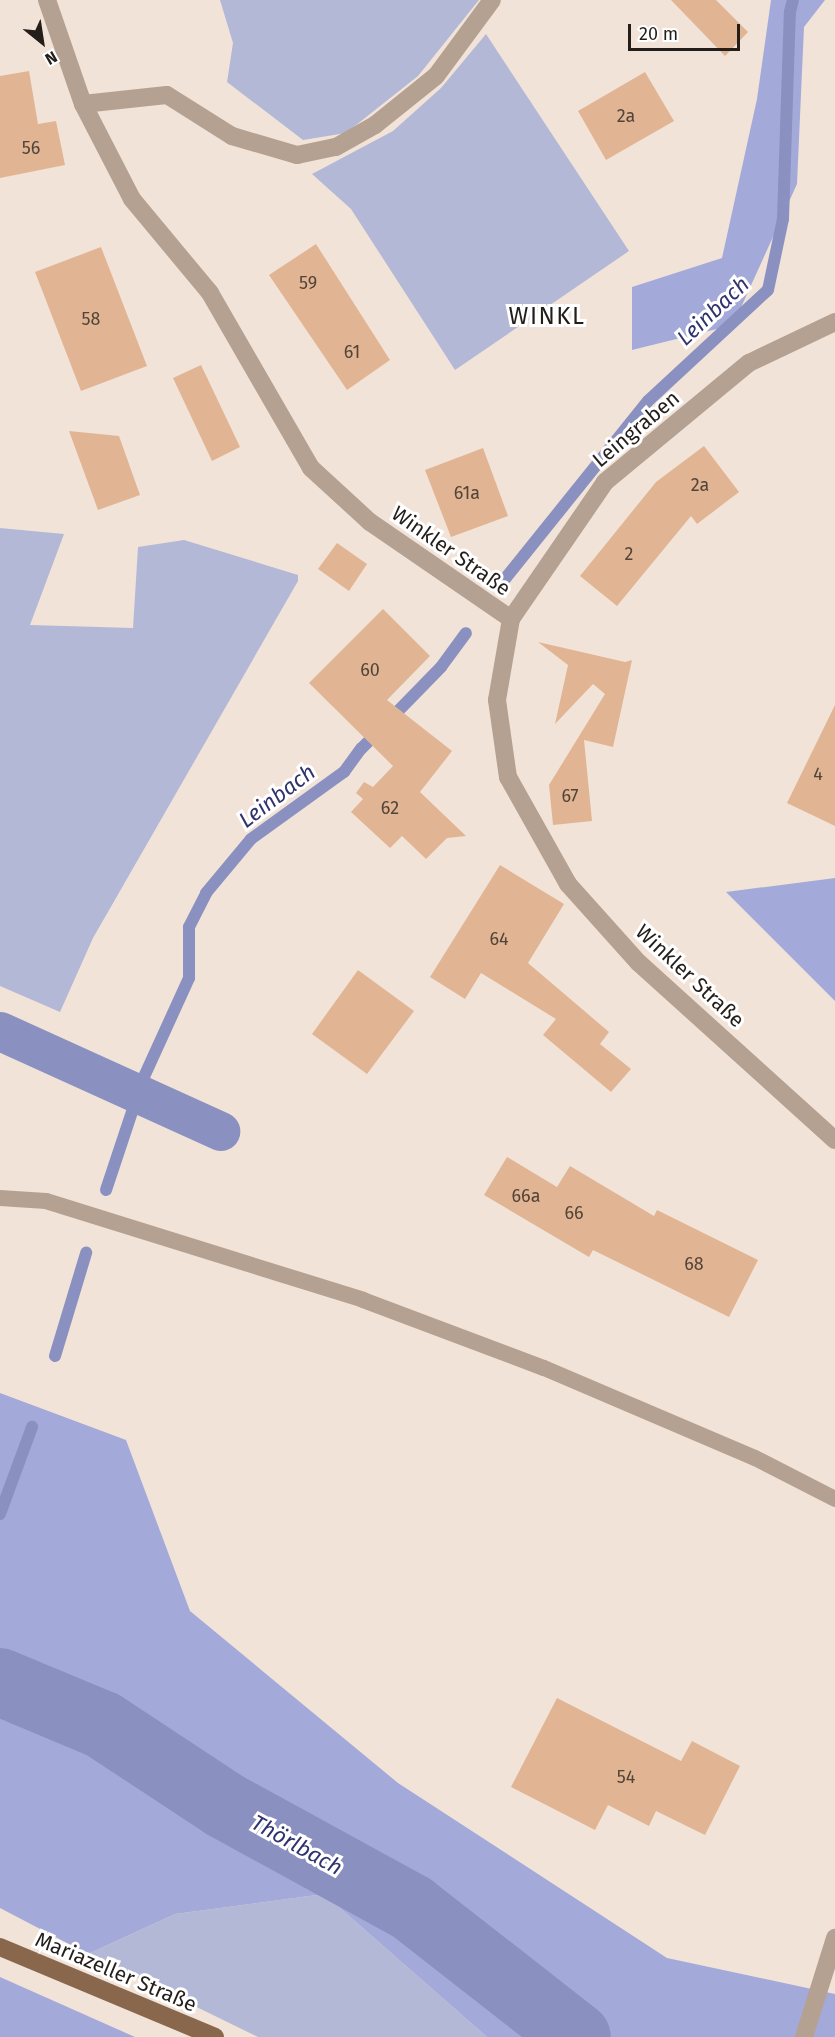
<!DOCTYPE html>
<meta charset="utf-8">
<style>
body{margin:0}
#map{position:relative;width:835px;height:2037px;overflow:hidden;background:#f2e3d8;font-family:"Fira Sans",sans-serif}
div>[style]{position:absolute}
.green>*{inset:0;background:#b3b8d7}
.forest>*{inset:0;background:#a3aada}
.stream>*{height:12px;margin:-6px;padding:0 6px;transform-origin:6px;border-radius:6px;background:#8a91c0}
.canal>*{height:39px;margin:-19.5px;padding:0 19.5px;transform-origin:19.5px;border-radius:19.5px;background:#8a91c0}
.river>*{height:68px;margin:-34px;padding:0 34px;transform-origin:34px;border-radius:34px;background:#8a91c0}
.building>*{inset:0;background:#e1b593}
.service>*{height:16px;margin:-8px;padding:0 8px;transform-origin:8px;border-radius:8px;background:#b4a192}
.minor>*{height:18px;margin:-9px;padding:0 9px;transform-origin:9px;border-radius:9px;background:#b4a192}
.primary>*{height:18px;margin:-9px;padding:0 9px;transform-origin:9px;border-radius:9px;background:#89674c}
span{translate:-50% -50%;white-space:nowrap;text-align:center;line-height:1.15;-webkit-text-stroke:6px #fff;paint-order:stroke}
.number-label{font-size:18px;color:#524438}
.number-label span{-webkit-text-stroke-width:0}
.street-label{font-size:21px;color:#231e1a}
.water-label{font-size:22px;color:#30336d;font-style:italic}
.quarter-label{font-size:24px;color:#231e1a;letter-spacing:1.5px}
.north{position:absolute;left:12px;top:12px;width:60px;height:60px;-webkit-text-stroke:4px #fff;paint-order:stroke;rotate:150deg;font-size:16px;font-weight:700;line-height:24px;text-align:center;color:#231e1a}
.north::after{content:'';display:block;margin:auto;width:21px;height:27px;background:#231e1a;clip-path:polygon(50% 0,100% 100%,50% 72%,0 100%)}
.scale{position:absolute;left:628px;top:24px;width:112px;height:27px;box-sizing:border-box;border:3px solid #231e1a;border-top:0;padding-left:8px;font-size:18px;line-height:21px;white-space:nowrap;color:#231e1a;-webkit-text-stroke:4px #fff;paint-order:stroke}
</style>
<div id="map">
<div class="green">
<div style="clip-path:polygon(220px 0,479px 0,418px 76px,346px 133px,303px 140px,227px 82px,233px 43px)"></div>
<div style="clip-path:polygon(486px 34px,629px 251px,455px 370px,351px 209px,312px 174px,393px 131px,441px 88px)"></div>
<div style="clip-path:polygon(0 528px,64px 534px,30px 625px,133px 628px,138px 547px,184px 540px,298px 575px,298px 581px,93px 938px,60px 1012px,0 986px)"></div>
<div style="clip-path:polygon(324px 1894px,487px 2037px,258px 2037px,88px 1954px,175px 1914px)"></div>
</div>
<div class="forest">
<div style="clip-path:polygon(771px 0,825px 0,804px 27px,797px 184px,733px 325px,632px 350px,632px 287px,722px 258px,757px 99px)"></div>
<div style="clip-path:polygon(835px 878px,835px 1001px,726px 892px)"></div>
<div style="clip-path:polygon(0 1393px,126px 1440px,190px 1611px,398px 1783px,667px 1958px,835px 1994px,835px 2037px,609px 2037px,420px 1876px,107px 1704px,0 1656px)"></div>
<div style="clip-path:polygon(0 1710px,317px 1872px,551px 2037px,487px 2037px,324px 1894px,175px 1914px,88px 1954px,0 1908px)"></div>
<div style="clip-path:polygon(0 1977px,135px 2037px,0 2037px)"></div>
</div>
<div class="stream">
<div style="left:500px;top:585px;width:236px;rotate:-51.2deg"></div>
<div style="left:648px;top:401px;width:163px;rotate:-42.8deg"></div>
<div style="left:768px;top:290px;width:73px;rotate:-78.1deg"></div>
<div style="left:783px;top:219px;width:207px;rotate:-88.1deg"></div>
<div style="left:790px;top:12px;width:12px;rotate:-76deg"></div>
<div style="left:106px;top:1190px;width:117px;rotate:-71.6deg"></div>
<div style="left:143px;top:1079px;width:111px;rotate:-65.5deg"></div>
<div style="left:189px;top:978px;width:51px;rotate:-90deg"></div>
<div style="left:189px;top:927px;width:38px;rotate:-63deg"></div>
<div style="left:206px;top:893px;width:70px;rotate:-50.2deg"></div>
<div style="left:251px;top:839px;width:115px;rotate:-35.8deg"></div>
<div style="left:344px;top:772px;width:29px;rotate:-54deg"></div>
<div style="left:361px;top:749px;width:115px;rotate:-45.7deg"></div>
<div style="left:441px;top:667px;width:42px;rotate:-53.7deg"></div>
<div style="left:55px;top:1356px;width:108px;rotate:-73.2deg"></div>
<div style="left:0;top:1514px;width:93px;rotate:-69.8deg"></div>
</div>
<div class="canal">
<div style="left:0;top:1031px;width:242px;rotate:24.4deg"></div>
</div>
<div class="river">
<div style="left:0;top:1682px;width:112px;rotate:22.7deg"></div>
<div style="left:103px;top:1725px;width:147px;rotate:33.4deg"></div>
<div style="left:226px;top:1806px;width:212px;rotate:28.7deg"></div>
<div style="left:412px;top:1908px;width:209px;rotate:38deg"></div>
</div>
<div class="building">
<div style="clip-path:polygon(671px 0,716px 0,748px 32px,725px 56px)"></div>
<div style="clip-path:polygon(29px 71px,38px 124px,56px 121px,65px 165px,0 178px,0 76px)"></div>
<div style="clip-path:polygon(645px 72px,674px 121px,606px 160px,578px 111px)"></div>
<div style="clip-path:polygon(316px 244px,390px 360px,347px 390px,269px 275px)"></div>
<div style="clip-path:polygon(101px 247px,147px 366px,81px 391px,35px 272px)"></div>
<div style="clip-path:polygon(201px 365px,240px 447px,212px 461px,173px 378px)"></div>
<div style="clip-path:polygon(69px 431px,119px 436px,140px 495px,98px 510px)"></div>
<div style="clip-path:polygon(704px 446px,739px 492px,697px 524px,691px 516px,617px 606px,580px 576px,656px 482px)"></div>
<div style="clip-path:polygon(483px 448px,508px 516px,451px 537px,425px 470px)"></div>
<div style="clip-path:polygon(337px 543px,367px 564px,349px 591px,318px 569px)"></div>
<div style="clip-path:polygon(383px 609px,430px 656px,387px 700px,452px 751px,420px 792px,466px 836px,447px 838px,426px 859px,402px 836px,390px 848px,351px 812px,363px 799px,356px 793px,364px 782px,373px 787px,393px 766px,309px 683px)"></div>
<div style="clip-path:polygon(538px 642px,625px 662px,632px 660px,613px 747px,584px 740px,592px 821px,553px 825px,549px 785px,605px 694px,593px 684px,555px 724px,568px 665px)"></div>
<div style="clip-path:polygon(835px 705px,835px 826px,787px 803px)"></div>
<div style="clip-path:polygon(500px 865px,564px 904px,528px 963px,609px 1032px,600px 1044px,631px 1069px,611px 1092px,543px 1035px,556px 1019px,481px 973px,465px 999px,430px 977px)"></div>
<div style="clip-path:polygon(358px 970px,414px 1011px,367px 1074px,312px 1034px)"></div>
<div style="clip-path:polygon(507px 1157px,557px 1187px,570px 1166px,654px 1216px,657px 1210px,758px 1260px,729px 1317px,593px 1250px,589px 1257px,484px 1195px)"></div>
<div style="clip-path:polygon(557px 1698px,681px 1761px,692px 1741px,740px 1766px,705px 1835px,656px 1811px,649px 1826px,608px 1805px,595px 1830px,511px 1787px)"></div>
</div>
<div class="service">
<div style="left:0;top:1198px;width:46px;rotate:3.7deg"></div>
<div style="left:46px;top:1201px;width:332px;rotate:17.3deg"></div>
<div style="left:363px;top:1300px;width:193px;rotate:20.6deg"></div>
<div style="left:544px;top:1368px;width:229px;rotate:23.1deg"></div>
<div style="left:755px;top:1458px;width:90px;rotate:27.1deg"></div>
</div>
<div class="minor">
<div style="left:47px;top:0;width:110px;rotate:70.9deg"></div>
<div style="left:83px;top:104px;width:107px;rotate:62.7deg"></div>
<div style="left:132px;top:199px;width:122px;rotate:50.3deg"></div>
<div style="left:210px;top:293px;width:202px;rotate:60deg"></div>
<div style="left:311px;top:468px;width:80px;rotate:42.5deg"></div>
<div style="left:370px;top:522px;width:171px;rotate:34.5deg"></div>
<div style="left:511px;top:619px;width:82px;rotate:99.8deg"></div>
<div style="left:497px;top:700px;width:78px;rotate:81.9deg"></div>
<div style="left:508px;top:777px;width:123px;rotate:60.7deg"></div>
<div style="left:568px;top:884px;width:106px;rotate:48.1deg"></div>
<div style="left:639px;top:963px;width:264px;rotate:42.1deg"></div>
<div style="left:83px;top:104px;width:84px;rotate:-6.1deg"></div>
<div style="left:167px;top:95px;width:77px;rotate:32.2deg"></div>
<div style="left:232px;top:136px;width:68px;rotate:16.3deg"></div>
<div style="left:297px;top:155px;width:40px;rotate:-12deg"></div>
<div style="left:336px;top:147px;width:45px;rotate:-29.4deg"></div>
<div style="left:375px;top:125px;width:78px;rotate:-38.8deg"></div>
<div style="left:436px;top:76px;width:94px;rotate:-53.6deg"></div>
<div style="left:511px;top:619px;width:166px;rotate:-55.5deg"></div>
<div style="left:605px;top:482px;width:187px;rotate:-39.6deg"></div>
<div style="left:749px;top:363px;width:95px;rotate:-25.5deg"></div>
<div style="left:804px;top:2037px;width:104px;rotate:-72.6deg"></div>
</div>
<div class="primary">
<div style="left:0;top:1947px;width:233px;rotate:22.7deg"></div>
</div>
<div class="number-label">
<span style="left:626px;top:116px">2a</span>
<span style="left:31px;top:148px">56</span>
<span style="left:308px;top:283px">59</span>
<span style="left:91px;top:319px">58</span>
<span style="left:352px;top:352px">61</span>
<span style="left:700px;top:485px">2a</span>
<span style="left:467px;top:493px">61a</span>
<span style="left:629px;top:554px">2</span>
<span style="left:370px;top:670px">60</span>
<span style="left:818px;top:774px">4</span>
<span style="left:570px;top:796px">67</span>
<span style="left:390px;top:808px">62</span>
<span style="left:499px;top:939px">64</span>
<span style="left:526px;top:1196px">66a</span>
<span style="left:574px;top:1213px">66</span>
<span style="left:694px;top:1264px">68</span>
<span style="left:626px;top:1777px">54</span>
</div>
<div class="street-label">
<span style="left:636px;top:429px;rotate:-40deg">Leingraben</span>
<span style="left:451px;top:551px;rotate:35deg">Winkler Straße</span>
<span style="left:690px;top:976px;rotate:43deg">Winkler Straße</span>
<span style="left:116px;top:1972px;rotate:23deg">Mariazeller Straße</span>
</div>
<div class="water-label">
<span style="left:713px;top:311px;rotate:-43deg">Leinbach</span>
<span style="left:277px;top:796px;rotate:-37deg">Leinbach</span>
<span style="left:297px;top:1845px;rotate:29deg">Thörlbach</span>
</div>
<div class="quarter-label">
<span style="left:547px;top:317px">WINKL</span>
</div>
<div class="north">N</div>
<div class="scale">20 m</div>
</div>
